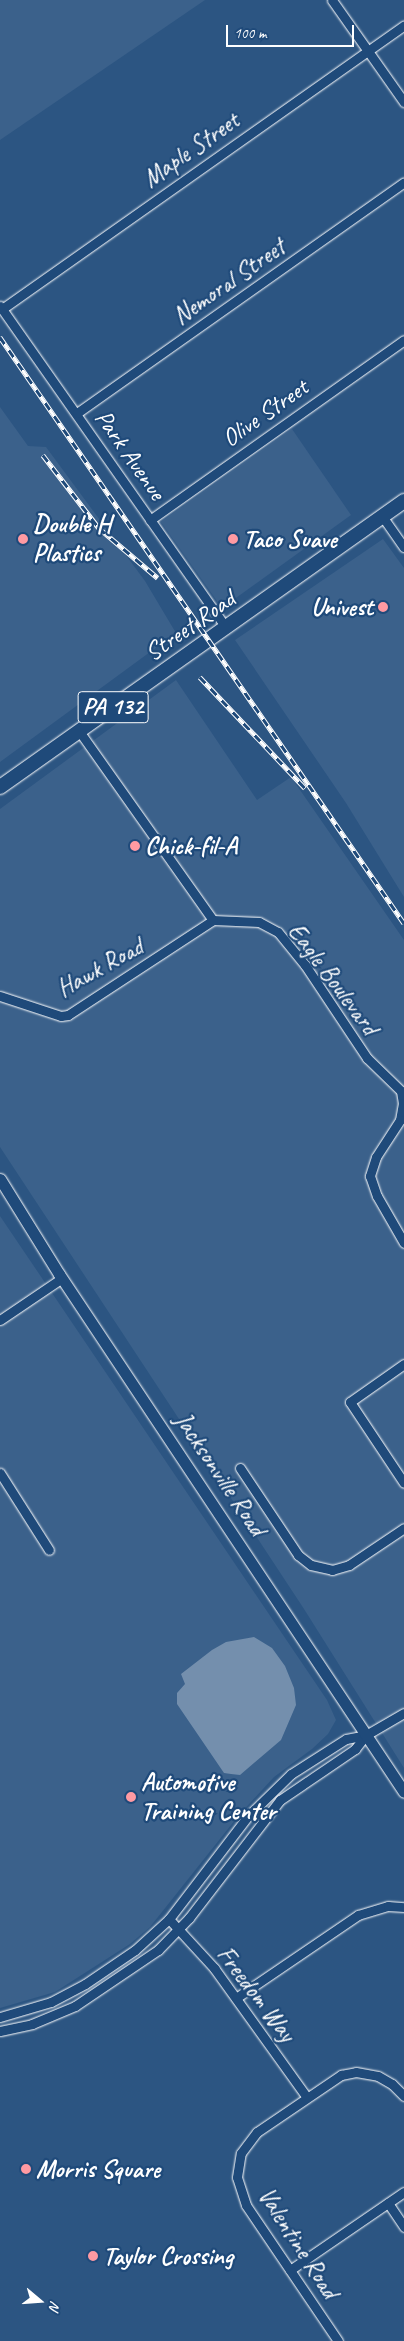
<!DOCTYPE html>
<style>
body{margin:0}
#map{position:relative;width:404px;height:2341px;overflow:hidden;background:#2c5582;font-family:Caveat,sans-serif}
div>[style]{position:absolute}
.built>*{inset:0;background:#3b618b}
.water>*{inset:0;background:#748fad}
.roads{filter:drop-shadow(0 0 1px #fff) drop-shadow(0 0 1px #fff)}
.minor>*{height:9px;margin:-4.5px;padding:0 4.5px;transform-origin:4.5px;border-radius:4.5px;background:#1f4a7a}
.secondary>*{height:11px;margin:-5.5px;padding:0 5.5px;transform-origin:5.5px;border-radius:5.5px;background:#1f4a7a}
.primary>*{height:14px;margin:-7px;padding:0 7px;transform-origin:7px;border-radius:7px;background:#1f4a7a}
.rail>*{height:4.5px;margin-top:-2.25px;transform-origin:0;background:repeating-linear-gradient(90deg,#1f4a7a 0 8px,#fff 0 16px);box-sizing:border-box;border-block:1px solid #fff}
.dots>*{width:14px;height:14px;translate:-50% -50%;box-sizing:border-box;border:2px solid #1f4a7a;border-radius:50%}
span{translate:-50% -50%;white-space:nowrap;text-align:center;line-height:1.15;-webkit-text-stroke:4.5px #1f4a7a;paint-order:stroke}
.shield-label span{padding:1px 4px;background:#1f4a7a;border:1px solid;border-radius:4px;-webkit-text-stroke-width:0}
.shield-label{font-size:24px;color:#fff;font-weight:700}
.street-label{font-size:25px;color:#fff}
.poi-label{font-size:25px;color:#fff;font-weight:700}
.left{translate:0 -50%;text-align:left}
.right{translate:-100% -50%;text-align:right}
.north{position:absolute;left:15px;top:2276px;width:50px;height:50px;-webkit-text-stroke:4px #1f4a7a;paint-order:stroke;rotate:108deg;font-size:14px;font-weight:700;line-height:20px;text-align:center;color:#fff}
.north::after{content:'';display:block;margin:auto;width:18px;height:22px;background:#fff;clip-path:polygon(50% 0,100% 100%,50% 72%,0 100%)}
.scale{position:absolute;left:226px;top:25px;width:128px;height:22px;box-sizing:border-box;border:2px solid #fff;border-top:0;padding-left:6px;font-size:15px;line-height:18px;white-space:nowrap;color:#fff;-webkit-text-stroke:4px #1f4a7a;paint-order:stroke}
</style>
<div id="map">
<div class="built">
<div style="clip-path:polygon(0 0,205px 0,0 140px)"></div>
<div style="clip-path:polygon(0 407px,28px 446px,46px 447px,145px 581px,176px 633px,0 762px)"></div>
<div style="clip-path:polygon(292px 429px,351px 515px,222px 608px,161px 522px)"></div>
<div style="clip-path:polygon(383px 539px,404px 568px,404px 897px,346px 803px,235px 640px)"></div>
<div style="clip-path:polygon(176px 680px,257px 800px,291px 777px,404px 940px,404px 1768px,304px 1609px,0 1147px,0 809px)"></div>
<div style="clip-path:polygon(0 1216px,327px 1700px,336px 1720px,328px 1734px,312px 1749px,274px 1777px,239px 1815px,150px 1927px,130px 1944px,55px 1992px,0 2008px)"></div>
</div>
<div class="water">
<div style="clip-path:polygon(254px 1637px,272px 1648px,285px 1666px,294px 1688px,296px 1705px,281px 1740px,240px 1775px,231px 1774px,224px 1773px,177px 1704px,177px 1693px,185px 1684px,181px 1674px,212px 1650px,226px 1642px)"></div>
</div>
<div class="roads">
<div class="minor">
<div style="left:332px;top:0;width:125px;rotate:54.8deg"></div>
<div style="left:0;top:306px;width:393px;rotate:54.9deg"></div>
<div style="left:2px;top:309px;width:492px;rotate:-35.2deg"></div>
<div style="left:77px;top:413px;width:400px;rotate:-35.2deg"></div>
<div style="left:382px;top:516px;width:38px;rotate:55deg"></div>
<div style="left:150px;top:520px;width:311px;rotate:-35.3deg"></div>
<div style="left:79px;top:731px;width:232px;rotate:54.7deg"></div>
<div style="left:213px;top:920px;width:46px;rotate:2.5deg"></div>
<div style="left:259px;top:922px;width:21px;rotate:28deg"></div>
<div style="left:278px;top:932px;width:43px;rotate:50.7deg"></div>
<div style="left:305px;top:965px;width:112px;rotate:56.3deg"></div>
<div style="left:367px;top:1058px;width:47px;rotate:44.1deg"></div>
<div style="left:401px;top:1091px;width:12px;rotate:81deg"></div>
<div style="left:403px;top:1103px;width:17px;rotate:100deg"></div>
<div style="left:400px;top:1120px;width:44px;rotate:123deg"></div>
<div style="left:376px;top:1157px;width:20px;rotate:108deg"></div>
<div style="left:370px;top:1176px;width:21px;rotate:71deg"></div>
<div style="left:377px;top:1196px;width:54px;rotate:60.1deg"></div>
<div style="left:0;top:996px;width:64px;rotate:18.2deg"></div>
<div style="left:61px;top:1016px;width:7px;rotate:-8deg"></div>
<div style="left:68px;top:1015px;width:173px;rotate:-33.2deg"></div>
<div style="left:0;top:1320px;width:75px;rotate:-34.1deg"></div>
<div style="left:404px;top:1364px;width:66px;rotate:144.9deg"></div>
<div style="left:350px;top:1402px;width:97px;rotate:56.3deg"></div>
<div style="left:240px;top:1468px;width:105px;rotate:56.3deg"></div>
<div style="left:298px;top:1555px;width:16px;rotate:38deg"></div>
<div style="left:311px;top:1565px;width:22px;rotate:13deg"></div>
<div style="left:332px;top:1570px;width:18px;rotate:-16deg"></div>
<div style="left:349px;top:1565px;width:66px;rotate:-33.9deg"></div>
<div style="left:0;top:1473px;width:91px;rotate:57.5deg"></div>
<div style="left:169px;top:1919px;width:67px;rotate:47.4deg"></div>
<div style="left:214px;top:1968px;width:158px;rotate:54.3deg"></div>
<div style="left:236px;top:1998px;width:148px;rotate:-34.2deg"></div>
<div style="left:358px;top:1915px;width:31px;rotate:-17deg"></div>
<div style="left:388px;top:1906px;width:16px;rotate:4deg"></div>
<div style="left:0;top:2017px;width:53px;rotate:-16.4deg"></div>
<div style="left:51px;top:2002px;width:38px;rotate:-28deg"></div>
<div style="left:85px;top:1984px;width:60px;rotate:-34.2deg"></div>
<div style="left:135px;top:1950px;width:46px;rotate:-42.4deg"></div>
<div style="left:169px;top:1919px;width:130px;rotate:-52.5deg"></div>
<div style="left:248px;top:1816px;width:60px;rotate:-44.3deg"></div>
<div style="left:291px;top:1774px;width:65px;rotate:-32.5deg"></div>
<div style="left:346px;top:1739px;width:20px;rotate:-11deg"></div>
<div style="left:366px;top:1735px;width:44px;rotate:-30.1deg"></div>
<div style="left:0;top:2031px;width:33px;rotate:-12deg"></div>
<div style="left:32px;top:2024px;width:47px;rotate:-22.7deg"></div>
<div style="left:75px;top:2006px;width:100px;rotate:-34deg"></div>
<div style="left:158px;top:1950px;width:45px;rotate:-45.9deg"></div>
<div style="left:189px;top:1918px;width:149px;rotate:-52.4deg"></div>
<div style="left:280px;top:1800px;width:91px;rotate:-34.2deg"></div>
<div style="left:355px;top:1749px;width:18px;rotate:-52deg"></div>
<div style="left:388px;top:2203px;width:29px;rotate:56deg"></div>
<div style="left:290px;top:2270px;width:138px;rotate:-34.4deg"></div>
<div style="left:338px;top:2341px;width:164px;rotate:-124.1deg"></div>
<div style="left:246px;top:2205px;width:29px;rotate:-108deg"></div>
<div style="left:237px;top:2177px;width:24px;rotate:-81deg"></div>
<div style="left:241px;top:2153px;width:26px;rotate:-53deg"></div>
<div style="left:257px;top:2132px;width:102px;rotate:-34.2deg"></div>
<div style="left:341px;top:2075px;width:15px;rotate:-11deg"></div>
<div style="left:356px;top:2072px;width:22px;rotate:10deg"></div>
<div style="left:378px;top:2076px;width:16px;rotate:30deg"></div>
<div style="left:392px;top:2084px;width:17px;rotate:45deg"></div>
</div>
<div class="secondary">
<div style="left:0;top:1179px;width:112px;rotate:58.2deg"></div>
<div style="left:59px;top:1274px;width:622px;rotate:56.34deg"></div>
</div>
<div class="primary">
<div style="left:0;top:787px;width:495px;rotate:-35.3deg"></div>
</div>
</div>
<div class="rail">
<div style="left:0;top:337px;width:712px;rotate:55.42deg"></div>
<div style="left:43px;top:455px;width:92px;rotate:52.5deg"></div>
<div style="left:99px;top:528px;width:77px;rotate:40.3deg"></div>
<div style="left:200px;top:677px;width:153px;rotate:46.6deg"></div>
</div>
<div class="dots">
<div style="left:23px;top:539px;background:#ff9aa2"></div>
<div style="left:233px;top:539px;background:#ff9aa2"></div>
<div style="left:383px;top:607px;background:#ff9aa2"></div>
<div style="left:135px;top:846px;background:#ff9aa2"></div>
<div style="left:131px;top:1797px;background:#ff9aa2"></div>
<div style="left:26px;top:2169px;background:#ff9aa2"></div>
<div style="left:93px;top:2256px;background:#ff9aa2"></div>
</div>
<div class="shield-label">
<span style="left:113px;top:707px">PA 132</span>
</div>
<div class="street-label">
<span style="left:191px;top:150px;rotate:-35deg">Maple Street</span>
<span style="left:229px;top:282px;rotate:-35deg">Nemoral Street</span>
<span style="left:265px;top:413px;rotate:-35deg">Olive Street</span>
<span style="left:130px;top:455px;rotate:55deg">Park Avenue</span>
<span style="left:190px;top:626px;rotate:-35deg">Street Road</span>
<span style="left:100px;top:968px;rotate:-30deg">Hawk Road</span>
<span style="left:333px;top:979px;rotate:53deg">Eagle Boulevard</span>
<span style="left:220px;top:1474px;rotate:56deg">Jacksonville Road</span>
<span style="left:256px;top:1994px;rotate:53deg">Freedom Way</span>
<span style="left:298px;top:2243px;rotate:57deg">Valentine Road</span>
</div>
<div class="poi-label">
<span class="left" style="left:33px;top:539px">Double H<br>Plastics</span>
<span class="left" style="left:243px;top:539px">Taco Suave</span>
<span class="right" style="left:373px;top:607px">Univest</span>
<span class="left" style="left:145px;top:846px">Chick-fil-A</span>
<span class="left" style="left:141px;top:1797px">Automotive<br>Training Center</span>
<span class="left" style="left:36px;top:2169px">Morris Square</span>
<span class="left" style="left:103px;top:2256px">Taylor Crossing</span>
</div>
<div class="north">N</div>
<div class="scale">100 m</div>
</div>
